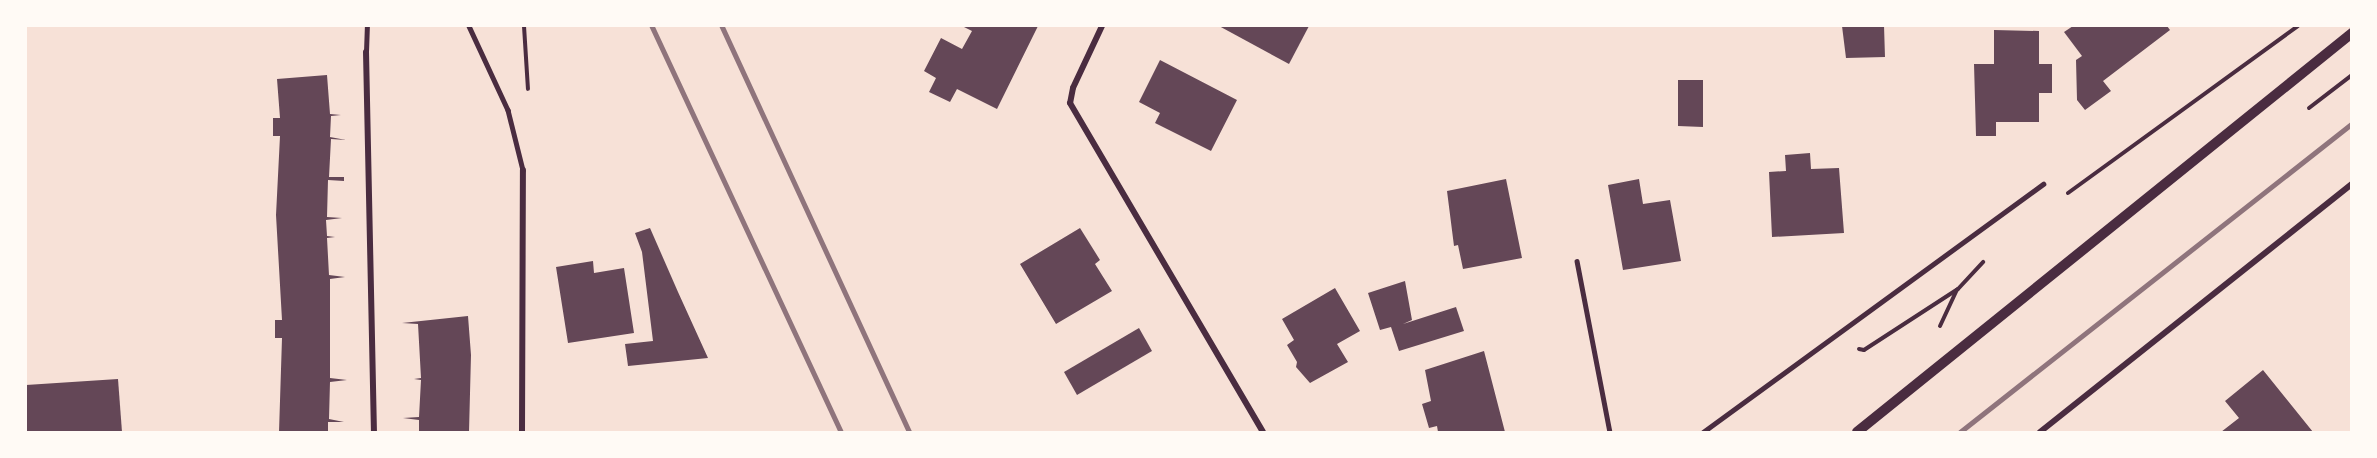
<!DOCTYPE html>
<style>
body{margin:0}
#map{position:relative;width:2377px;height:458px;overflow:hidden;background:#f7e1d7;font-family:Inter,sans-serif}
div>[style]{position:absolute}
.building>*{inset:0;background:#644757}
.path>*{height:4px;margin:-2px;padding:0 2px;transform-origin:2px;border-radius:2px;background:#4a2c40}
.service>*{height:4.5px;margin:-2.25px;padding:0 2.25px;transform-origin:2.25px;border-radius:2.25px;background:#4a2c40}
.minor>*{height:6px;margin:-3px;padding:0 3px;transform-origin:3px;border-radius:3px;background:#4a2c40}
.tertiary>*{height:10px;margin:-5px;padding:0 5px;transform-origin:5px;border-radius:5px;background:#4a2c40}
.rail>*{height:4.5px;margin:-2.25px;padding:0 2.25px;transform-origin:2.25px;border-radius:2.25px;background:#8f747c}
span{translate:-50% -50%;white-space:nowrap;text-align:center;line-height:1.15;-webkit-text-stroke:4.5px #fffaf5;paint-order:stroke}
.frame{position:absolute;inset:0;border:27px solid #fffaf5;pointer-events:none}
</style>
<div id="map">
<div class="building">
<div style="clip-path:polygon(962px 26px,1038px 26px,997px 109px,957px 89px,950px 102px,929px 92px,936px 78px,924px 71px,941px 38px,962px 49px,972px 31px)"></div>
<div style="clip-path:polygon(1219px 26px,1309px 26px,1289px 64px)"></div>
<div style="clip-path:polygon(1842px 26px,1884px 26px,1885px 57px,1846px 58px)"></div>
<div style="clip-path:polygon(2073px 26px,2167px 26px,2170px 30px,2103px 81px,2111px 91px,2085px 110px,2077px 100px,2076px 60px,2082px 56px,2064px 32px)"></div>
<div style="clip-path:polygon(1994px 30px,2039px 31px,2039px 64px,2052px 64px,2052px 93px,2039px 93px,2039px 122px,1996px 122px,1996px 136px,1976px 136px,1974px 64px,1994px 64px)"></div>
<div style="clip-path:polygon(1160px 60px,1237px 100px,1211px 151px,1155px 123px,1160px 113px,1139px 102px)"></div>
<div style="clip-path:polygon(327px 75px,330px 114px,341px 115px,331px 116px,330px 137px,346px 140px,331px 139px,329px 177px,344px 177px,344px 181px,328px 180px,327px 217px,342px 218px,326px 220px,327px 236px,335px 237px,327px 238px,329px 275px,345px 277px,330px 279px,330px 378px,347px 380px,330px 382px,329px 419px,344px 422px,328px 422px,328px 432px,279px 432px,282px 338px,275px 338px,275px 320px,282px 320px,276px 215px,280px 136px,273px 136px,273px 118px,280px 118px,277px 79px)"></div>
<div style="clip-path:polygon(1678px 80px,1703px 80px,1703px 127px,1678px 126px)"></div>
<div style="clip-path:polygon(1810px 153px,1811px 169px,1839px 168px,1844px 233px,1772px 237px,1769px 172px,1786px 171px,1785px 155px)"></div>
<div style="clip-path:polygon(1506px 179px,1522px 258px,1463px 269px,1458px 245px,1454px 246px,1447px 191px)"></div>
<div style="clip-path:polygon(1639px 179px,1643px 204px,1670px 200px,1681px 261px,1623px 270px,1608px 185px)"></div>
<div style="clip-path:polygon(650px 228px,678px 292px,708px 358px,628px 366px,625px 344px,653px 341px,642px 252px,635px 233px)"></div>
<div style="clip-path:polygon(1080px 228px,1100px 260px,1095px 264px,1112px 291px,1056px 324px,1020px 264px)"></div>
<div style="clip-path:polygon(593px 261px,594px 273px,624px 268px,634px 333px,568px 343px,556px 267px)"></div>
<div style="clip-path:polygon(1405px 281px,1412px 320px,1403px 324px,1456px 307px,1464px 331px,1399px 351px,1391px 327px,1380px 330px,1368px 293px)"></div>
<div style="clip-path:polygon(1335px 288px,1360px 331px,1337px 344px,1348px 362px,1310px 383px,1296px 367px,1297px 362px,1287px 345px,1294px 340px,1282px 319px)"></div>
<div style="clip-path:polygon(468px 316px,471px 355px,469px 432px,419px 432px,419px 420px,403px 418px,419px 417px,421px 380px,414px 379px,421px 378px,418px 324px,402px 323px)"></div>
<div style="clip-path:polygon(1139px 328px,1152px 351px,1077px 395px,1064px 372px)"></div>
<div style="clip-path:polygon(1484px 351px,1505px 432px,1438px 432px,1437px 426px,1429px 428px,1422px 404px,1431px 401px,1425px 370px)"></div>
<div style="clip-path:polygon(2263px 370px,2313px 432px,2221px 432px,2239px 418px,2225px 401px)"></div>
<div style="clip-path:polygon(118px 379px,122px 432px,26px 432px,26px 385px)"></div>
</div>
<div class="path">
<div style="left:524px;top:26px;width:63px;rotate:86.4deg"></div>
<div style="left:2309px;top:108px;width:54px;rotate:-37.5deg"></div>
<div style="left:2068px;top:193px;width:284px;rotate:-36deg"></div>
<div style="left:1940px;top:326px;width:40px;rotate:-65deg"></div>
<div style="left:1859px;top:349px;width:5px;rotate:11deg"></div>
<div style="left:1864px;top:350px;width:112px;rotate:-33deg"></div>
<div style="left:1958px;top:289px;width:37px;rotate:-47deg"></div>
</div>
<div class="service">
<div style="left:469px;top:26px;width:93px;rotate:65.1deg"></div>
<div style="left:508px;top:110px;width:62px;rotate:76deg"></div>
<div style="left:366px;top:52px;width:26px;rotate:-88deg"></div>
<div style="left:1577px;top:261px;width:174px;rotate:79.1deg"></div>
<div style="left:1703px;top:432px;width:421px;rotate:-36.1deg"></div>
</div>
<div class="minor">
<div style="left:1102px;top:26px;width:68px;rotate:115.1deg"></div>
<div style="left:1073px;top:88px;width:15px;rotate:101deg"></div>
<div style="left:1070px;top:103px;width:381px;rotate:59.6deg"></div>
<div style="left:366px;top:52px;width:380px;rotate:88.8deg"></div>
<div style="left:522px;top:432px;width:262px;rotate:-89.8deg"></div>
<div style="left:2040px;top:432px;width:399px;rotate:-38.5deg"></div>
</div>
<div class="tertiary">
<div style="left:1857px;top:432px;width:636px;rotate:-38.87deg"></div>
</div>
<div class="rail">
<div style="left:652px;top:26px;width:448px;rotate:65deg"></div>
<div style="left:722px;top:26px;width:447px;rotate:65.2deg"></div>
<div style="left:1960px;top:432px;width:499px;rotate:-38.2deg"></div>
</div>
<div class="frame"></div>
</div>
